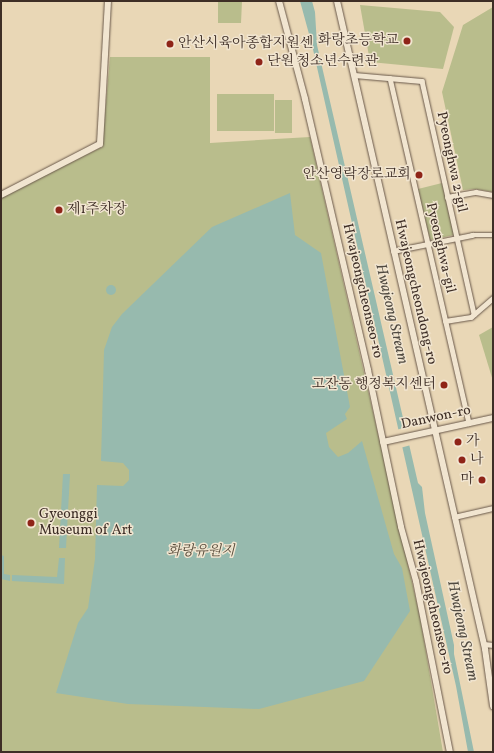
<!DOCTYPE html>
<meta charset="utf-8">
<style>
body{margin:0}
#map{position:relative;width:494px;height:753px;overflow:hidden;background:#e9d7b6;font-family:Vollkorn,"Noto Serif KR",serif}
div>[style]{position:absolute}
.green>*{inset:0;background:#b9bd8c}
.water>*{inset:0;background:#97baae}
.round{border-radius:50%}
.pier>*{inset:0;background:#e9d7b6}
.roads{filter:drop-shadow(0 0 1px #69584a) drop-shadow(0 0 1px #69584a)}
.minor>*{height:4.5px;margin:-2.25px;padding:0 2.25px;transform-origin:2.25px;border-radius:2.25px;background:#f1e5d0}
.tertiary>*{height:6px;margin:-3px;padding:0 3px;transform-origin:3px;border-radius:3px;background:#f1e5d0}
.dots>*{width:11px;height:11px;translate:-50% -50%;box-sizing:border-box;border:2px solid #f1e5d0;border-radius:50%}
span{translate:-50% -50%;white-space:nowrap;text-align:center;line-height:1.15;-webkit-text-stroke:3px #f1e5d0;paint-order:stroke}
.poi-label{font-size:14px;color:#3e2e26}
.right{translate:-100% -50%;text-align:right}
.left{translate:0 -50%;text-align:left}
.street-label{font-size:14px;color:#3e2e26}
.park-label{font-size:14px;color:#574b3a;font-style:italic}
.water-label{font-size:15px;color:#504a41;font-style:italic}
.frame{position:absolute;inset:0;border:2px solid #3e2e26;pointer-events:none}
</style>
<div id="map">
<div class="green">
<div style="clip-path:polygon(218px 1px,242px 1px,241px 23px,218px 23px)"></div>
<div style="clip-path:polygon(360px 5px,440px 12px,454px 27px,443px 69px,370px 62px)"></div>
<div style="clip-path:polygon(493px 7px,493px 192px,476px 189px,463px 190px,442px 92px,463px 25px)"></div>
<div style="clip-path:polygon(110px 57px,210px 57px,210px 143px,310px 137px,420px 617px,443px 752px,1px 752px,1px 197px,102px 147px)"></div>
<div style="clip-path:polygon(217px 94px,274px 94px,274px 131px,217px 131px)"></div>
<div style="clip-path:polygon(275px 100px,292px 100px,292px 133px,275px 133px)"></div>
<div style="clip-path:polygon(442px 183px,454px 235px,430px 240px,418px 189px)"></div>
<div style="clip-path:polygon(493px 327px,493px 381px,479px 335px)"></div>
</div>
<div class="water">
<div style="clip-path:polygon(300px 1px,312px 1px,315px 12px,317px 45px,418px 483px,422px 487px,425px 513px,454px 645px,454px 654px,474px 752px,468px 752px,456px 686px,312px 45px)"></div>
<div style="clip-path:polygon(290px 193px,295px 235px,321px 253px,350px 407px,345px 414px,347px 419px,326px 433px,329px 447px,338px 457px,348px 453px,362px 441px,394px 554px,402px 568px,410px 611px,364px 681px,259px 709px,128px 704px,56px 693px,78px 623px,88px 608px,95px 559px,97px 485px,123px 486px,129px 480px,129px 470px,123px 463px,101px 461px,104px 350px,112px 327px,122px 314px,212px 227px)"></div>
<div class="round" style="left:106px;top:285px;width:10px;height:10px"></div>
<div style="clip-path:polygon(63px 474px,70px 474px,66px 548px,59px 548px)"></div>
<div style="clip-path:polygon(1px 555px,4px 556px,4px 574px,10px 575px,10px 581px,1px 579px)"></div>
<div style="clip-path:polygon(59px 558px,65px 558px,64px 584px,12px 581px,12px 575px,57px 577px)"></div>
</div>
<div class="pier">
<div style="clip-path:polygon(407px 427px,411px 445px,400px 448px,396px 430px)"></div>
</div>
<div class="roads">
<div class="minor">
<div style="left:354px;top:75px;width:68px;rotate:5deg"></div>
<div style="left:422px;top:81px;width:239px;rotate:77.4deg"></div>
<div style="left:390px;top:78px;width:354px;rotate:77.1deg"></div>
<div style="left:447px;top:197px;width:29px;rotate:-10deg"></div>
<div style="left:476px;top:192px;width:17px;rotate:10deg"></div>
<div style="left:393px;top:251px;width:81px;rotate:-11.4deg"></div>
<div style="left:472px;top:235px;width:21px"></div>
<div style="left:445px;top:321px;width:26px;rotate:-9deg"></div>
<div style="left:471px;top:317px;width:29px;rotate:-41deg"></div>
<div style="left:454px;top:517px;width:40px;rotate:-13deg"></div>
<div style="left:484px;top:644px;width:9px;rotate:6deg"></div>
</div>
<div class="tertiary">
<div style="left:279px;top:1px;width:101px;rotate:75.1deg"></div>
<div style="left:305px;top:99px;width:278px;rotate:76.9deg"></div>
<div style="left:368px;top:370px;width:160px;rotate:78.1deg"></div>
<div style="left:401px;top:527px;width:56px;rotate:74.5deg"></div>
<div style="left:416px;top:581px;width:174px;rotate:78.8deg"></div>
<div style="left:337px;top:1px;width:665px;rotate:77.13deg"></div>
<div style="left:485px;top:649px;width:58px;rotate:82deg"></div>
<div style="left:1px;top:195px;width:111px;rotate:-27.3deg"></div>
<div style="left:100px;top:144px;width:143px;rotate:-86.8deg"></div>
<div style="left:383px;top:442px;width:113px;rotate:-12.3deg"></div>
</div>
</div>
<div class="dots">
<div style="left:407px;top:41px;background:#8f2418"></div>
<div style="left:170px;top:44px;background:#8f2418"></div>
<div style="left:259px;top:62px;background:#8f2418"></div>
<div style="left:419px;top:175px;background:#8f2418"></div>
<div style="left:59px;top:210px;background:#8f2418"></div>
<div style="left:444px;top:385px;background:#8f2418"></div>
<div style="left:458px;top:442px;background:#8f2418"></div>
<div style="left:462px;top:460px;background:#8f2418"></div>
<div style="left:482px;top:480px;background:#8f2418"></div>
<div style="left:31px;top:523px;background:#8f2418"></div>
</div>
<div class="poi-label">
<span class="right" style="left:399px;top:41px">화랑초등학교</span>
<span class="left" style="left:178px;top:44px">안산시육아종합지원센</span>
<span class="left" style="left:267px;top:62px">단원 청소년수련관</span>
<span class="right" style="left:411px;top:175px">안산영락장로교회</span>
<span class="left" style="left:67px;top:210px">제1주차장</span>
<span class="right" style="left:436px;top:385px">고잔동 행정복지센터</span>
<span class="left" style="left:466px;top:442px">가</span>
<span class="left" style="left:470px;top:460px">나</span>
<span class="right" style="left:474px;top:480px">마</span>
<span class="left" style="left:39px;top:523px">Gyeonggi<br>Museum of Art</span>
</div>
<div class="street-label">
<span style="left:451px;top:162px;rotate:78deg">Pyeonghwa 2-gil</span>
<span style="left:440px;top:248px;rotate:77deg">Pyeonghwa-gil</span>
<span style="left:362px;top:291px;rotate:77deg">Hwajeongcheonseo-ro</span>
<span style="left:415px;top:292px;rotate:77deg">Hwajeongcheondong-ro</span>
<span style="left:436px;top:418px;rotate:-12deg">Danwon-ro</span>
<span style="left:432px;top:607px;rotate:77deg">Hwajeongcheonseo-ro</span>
</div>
<div class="park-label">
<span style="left:201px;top:552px">화랑유원지</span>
</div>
<div class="water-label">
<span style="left:391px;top:314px;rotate:77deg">Hwajeong Stream</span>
<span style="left:462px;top:631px;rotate:78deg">Hwajeong Stream</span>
</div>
<div class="frame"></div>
</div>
